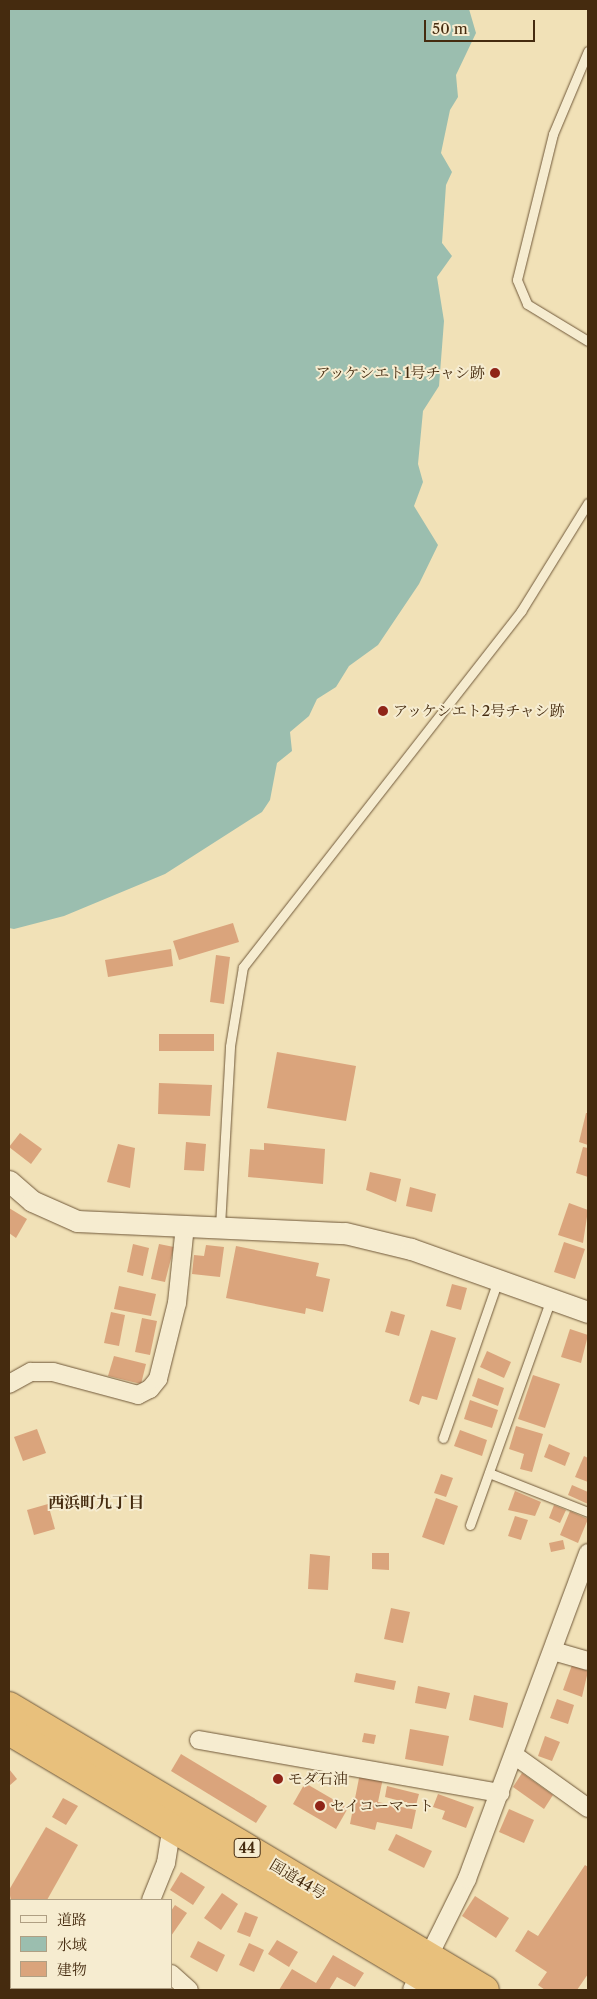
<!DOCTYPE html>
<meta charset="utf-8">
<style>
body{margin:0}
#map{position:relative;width:597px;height:1999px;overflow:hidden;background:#f1e1b7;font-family:"Libre Caslon Text","Noto Serif JP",serif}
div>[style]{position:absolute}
.water>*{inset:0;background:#9bbeaf}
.building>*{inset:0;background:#daa47c}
.roads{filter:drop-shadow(0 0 1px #705839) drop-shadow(0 0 1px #705839)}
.service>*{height:9px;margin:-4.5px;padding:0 4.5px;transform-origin:4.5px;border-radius:4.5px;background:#f6ecd0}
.minor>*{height:18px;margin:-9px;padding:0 9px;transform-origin:9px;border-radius:9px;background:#f6ecd0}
.tertiary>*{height:21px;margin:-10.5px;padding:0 10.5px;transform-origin:10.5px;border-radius:10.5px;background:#f6ecd0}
.trunk>*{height:28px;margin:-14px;padding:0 14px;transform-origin:14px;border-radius:14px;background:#e8c07c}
.dots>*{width:14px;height:14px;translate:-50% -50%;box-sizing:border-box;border:2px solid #f6ecd0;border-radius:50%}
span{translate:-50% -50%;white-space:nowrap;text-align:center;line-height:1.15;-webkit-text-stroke:4px #f6ecd0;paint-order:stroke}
.shield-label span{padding:1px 4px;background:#f6ecd0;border:1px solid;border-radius:4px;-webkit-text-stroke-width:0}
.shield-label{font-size:14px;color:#452b0f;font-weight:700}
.poi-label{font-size:15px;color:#452b0f}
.right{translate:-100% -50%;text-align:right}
.left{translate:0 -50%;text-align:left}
.street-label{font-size:15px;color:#452b0f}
.neighbourhood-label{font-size:16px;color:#452b0f;font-weight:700}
.frame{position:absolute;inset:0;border:10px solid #452b0f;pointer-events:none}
.legend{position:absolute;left:10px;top:1899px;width:162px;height:90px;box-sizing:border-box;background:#f6ecd0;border:1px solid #af9f83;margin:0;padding:6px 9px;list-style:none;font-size:15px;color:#452b0f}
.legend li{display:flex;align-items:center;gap:10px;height:25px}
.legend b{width:25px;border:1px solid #af9f83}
.scale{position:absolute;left:424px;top:20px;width:111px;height:22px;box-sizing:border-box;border:2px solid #452b0f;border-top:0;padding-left:6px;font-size:15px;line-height:18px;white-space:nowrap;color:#452b0f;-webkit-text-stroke:4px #f6ecd0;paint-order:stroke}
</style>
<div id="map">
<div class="water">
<div style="clip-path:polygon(9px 9px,469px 9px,476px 33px,456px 75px,458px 97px,450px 110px,441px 153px,452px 172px,446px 185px,442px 243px,452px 256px,437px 277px,444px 321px,439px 386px,423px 411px,418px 464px,423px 482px,414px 506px,438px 545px,419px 584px,378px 645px,349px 666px,336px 687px,317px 699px,309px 716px,290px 732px,292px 751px,277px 763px,270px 800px,262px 812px,165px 874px,64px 916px,14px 929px,9px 928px)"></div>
</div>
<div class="building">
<div style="clip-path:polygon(233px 923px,239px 942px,179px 960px,173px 941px)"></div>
<div style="clip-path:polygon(171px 949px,173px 966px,108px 977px,105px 960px)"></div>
<div style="clip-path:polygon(216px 955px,230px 957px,224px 1004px,210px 1002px)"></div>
<div style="clip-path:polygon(159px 1034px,214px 1034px,214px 1051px,159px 1051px)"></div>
<div style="clip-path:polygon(277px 1052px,356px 1066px,346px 1121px,267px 1108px)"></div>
<div style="clip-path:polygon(159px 1083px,212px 1085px,210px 1116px,158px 1114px)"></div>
<div style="clip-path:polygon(586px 1113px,588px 1113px,588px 1145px,579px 1142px)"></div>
<div style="clip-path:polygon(20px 1133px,42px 1149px,31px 1164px,9px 1147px)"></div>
<div style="clip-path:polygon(186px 1142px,206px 1144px,204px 1171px,184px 1170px)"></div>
<div style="clip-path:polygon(264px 1143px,325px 1149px,323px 1184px,248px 1177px,250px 1149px,264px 1150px)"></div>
<div style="clip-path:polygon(118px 1144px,135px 1148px,130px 1188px,107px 1182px)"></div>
<div style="clip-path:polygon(583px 1147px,588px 1148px,588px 1177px,576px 1173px)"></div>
<div style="clip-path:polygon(370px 1172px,401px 1179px,396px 1202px,366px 1190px)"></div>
<div style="clip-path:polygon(410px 1187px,436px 1194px,432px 1212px,406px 1206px)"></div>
<div style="clip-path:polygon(569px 1203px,588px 1210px,583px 1243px,558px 1235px)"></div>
<div style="clip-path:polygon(9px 1208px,27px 1219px,16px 1238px,9px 1233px)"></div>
<div style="clip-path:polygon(564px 1242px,585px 1249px,575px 1279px,554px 1272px)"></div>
<div style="clip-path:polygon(133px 1244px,149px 1248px,143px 1276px,127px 1272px)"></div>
<div style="clip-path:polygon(159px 1244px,174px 1247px,165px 1282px,151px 1279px)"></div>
<div style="clip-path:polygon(206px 1245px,224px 1247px,220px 1277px,192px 1274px,194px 1255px,204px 1256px)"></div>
<div style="clip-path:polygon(236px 1246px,319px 1263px,316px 1276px,330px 1279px,323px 1312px,306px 1308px,305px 1314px,226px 1298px)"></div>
<div style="clip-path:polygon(452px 1284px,467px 1288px,461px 1310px,446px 1306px)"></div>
<div style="clip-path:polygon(119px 1286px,156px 1294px,151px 1316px,114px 1309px)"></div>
<div style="clip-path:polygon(391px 1311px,405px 1315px,399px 1336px,385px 1332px)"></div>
<div style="clip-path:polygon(111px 1312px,125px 1315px,119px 1346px,104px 1343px)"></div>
<div style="clip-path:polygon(142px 1318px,157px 1321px,150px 1355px,135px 1352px)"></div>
<div style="clip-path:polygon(570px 1329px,588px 1335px,581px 1363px,561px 1357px)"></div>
<div style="clip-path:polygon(431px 1330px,456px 1338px,437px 1400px,422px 1396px,419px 1405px,409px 1401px)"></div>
<div style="clip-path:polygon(487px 1351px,511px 1362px,504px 1378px,480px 1367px)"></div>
<div style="clip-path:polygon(114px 1356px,146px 1364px,141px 1384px,108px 1376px)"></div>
<div style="clip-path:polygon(533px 1375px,560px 1384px,545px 1428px,518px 1419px)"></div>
<div style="clip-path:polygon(478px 1378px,504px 1388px,498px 1406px,472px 1396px)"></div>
<div style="clip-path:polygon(470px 1400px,498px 1410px,492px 1428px,464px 1419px)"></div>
<div style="clip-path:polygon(516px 1426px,543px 1434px,532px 1472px,520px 1469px,524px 1454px,509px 1449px)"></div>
<div style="clip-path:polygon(37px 1429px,46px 1453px,23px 1461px,14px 1437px)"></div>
<div style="clip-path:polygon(460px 1430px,487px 1440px,482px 1456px,454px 1446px)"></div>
<div style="clip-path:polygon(549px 1444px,570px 1453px,565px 1466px,544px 1457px)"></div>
<div style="clip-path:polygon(584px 1456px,588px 1458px,588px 1482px,575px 1477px)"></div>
<div style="clip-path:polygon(441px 1474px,453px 1478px,446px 1497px,434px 1493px)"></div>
<div style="clip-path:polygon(572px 1485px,588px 1492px,588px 1504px,568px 1495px)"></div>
<div style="clip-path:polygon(515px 1491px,541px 1502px,535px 1516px,508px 1510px)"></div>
<div style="clip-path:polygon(436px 1498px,458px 1506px,444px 1545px,422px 1537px)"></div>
<div style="clip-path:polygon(48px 1504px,55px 1529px,34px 1535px,27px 1510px)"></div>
<div style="clip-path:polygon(554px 1505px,566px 1510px,560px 1523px,549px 1518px)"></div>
<div style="clip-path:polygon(570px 1511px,588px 1519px,578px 1543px,560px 1535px)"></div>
<div style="clip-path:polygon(515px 1516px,528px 1520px,521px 1540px,508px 1536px)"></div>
<div style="clip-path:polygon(563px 1540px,565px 1549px,551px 1552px,549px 1543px)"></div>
<div style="clip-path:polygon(372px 1553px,389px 1553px,389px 1570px,372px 1569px)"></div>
<div style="clip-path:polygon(310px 1554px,330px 1556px,328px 1590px,308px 1589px)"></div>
<div style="clip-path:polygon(391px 1608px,410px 1612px,403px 1643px,384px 1639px)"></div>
<div style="clip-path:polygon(572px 1665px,588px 1671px,582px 1697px,563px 1690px)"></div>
<div style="clip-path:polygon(356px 1673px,396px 1681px,394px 1690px,354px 1682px)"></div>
<div style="clip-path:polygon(418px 1686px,450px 1693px,446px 1709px,415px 1703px)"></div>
<div style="clip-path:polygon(474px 1695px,508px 1703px,503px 1728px,469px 1720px)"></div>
<div style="clip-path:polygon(557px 1699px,574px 1705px,568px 1724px,550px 1718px)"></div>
<div style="clip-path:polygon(410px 1729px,449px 1736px,443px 1766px,405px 1759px)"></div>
<div style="clip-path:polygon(364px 1733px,376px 1735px,374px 1744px,362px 1742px)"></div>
<div style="clip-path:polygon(545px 1736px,560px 1742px,552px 1761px,538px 1756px)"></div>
<div style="clip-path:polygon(181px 1754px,267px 1806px,256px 1823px,171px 1771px)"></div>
<div style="clip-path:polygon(9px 1769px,17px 1779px,9px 1786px)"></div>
<div style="clip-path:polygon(360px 1773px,383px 1778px,378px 1802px,416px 1810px,412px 1829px,377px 1822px,375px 1830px,350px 1824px)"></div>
<div style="clip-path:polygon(522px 1773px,553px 1795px,544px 1809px,513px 1787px)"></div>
<div style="clip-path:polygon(305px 1783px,348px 1808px,336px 1829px,293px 1804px)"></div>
<div style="clip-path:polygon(387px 1786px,419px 1794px,416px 1805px,385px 1797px)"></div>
<div style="clip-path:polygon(438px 1794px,474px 1807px,466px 1828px,442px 1819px,445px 1811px,433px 1807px)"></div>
<div style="clip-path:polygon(63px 1798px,78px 1806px,66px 1825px,52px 1817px)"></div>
<div style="clip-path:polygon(509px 1809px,534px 1820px,524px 1843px,499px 1832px)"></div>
<div style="clip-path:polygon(46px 1827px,78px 1845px,47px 1900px,11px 1901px,9px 1890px)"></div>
<div style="clip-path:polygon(396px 1834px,432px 1851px,424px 1868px,388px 1850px)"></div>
<div style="clip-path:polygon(585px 1865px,588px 1867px,588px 1974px,577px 1990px,545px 1990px,538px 1985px,547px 1972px,515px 1951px,528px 1930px,538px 1936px)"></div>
<div style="clip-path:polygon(181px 1872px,205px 1887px,193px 1905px,170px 1890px)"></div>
<div style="clip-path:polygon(222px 1893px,238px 1904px,221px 1930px,204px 1918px)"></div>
<div style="clip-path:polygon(475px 1896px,509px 1918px,496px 1938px,462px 1916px)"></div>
<div style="clip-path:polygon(175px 1905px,187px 1913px,171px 1936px,171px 1911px)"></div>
<div style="clip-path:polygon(245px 1912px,258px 1917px,250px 1937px,237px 1932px)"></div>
<div style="clip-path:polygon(277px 1940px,298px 1952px,289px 1967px,268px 1954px)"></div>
<div style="clip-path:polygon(198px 1941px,225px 1955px,217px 1972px,190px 1957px)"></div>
<div style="clip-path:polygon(249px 1943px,264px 1950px,254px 1972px,239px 1965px)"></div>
<div style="clip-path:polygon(333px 1955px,364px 1973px,355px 1987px,337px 1977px,329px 1990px,279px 1990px,292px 1969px,316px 1983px)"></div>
<div style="clip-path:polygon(9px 1962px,11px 1963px,14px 1990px,9px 1990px)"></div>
</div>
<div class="roads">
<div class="service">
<div style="left:588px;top:51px;width:90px;rotate:112.9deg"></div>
<div style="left:553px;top:134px;width:150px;rotate:103.9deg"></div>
<div style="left:517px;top:280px;width:26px;rotate:67deg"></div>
<div style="left:527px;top:304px;width:71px;rotate:31.2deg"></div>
<div style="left:220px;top:1226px;width:180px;rotate:-86.8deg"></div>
<div style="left:230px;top:1046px;width:80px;rotate:-80.7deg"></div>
<div style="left:243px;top:967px;width:452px;rotate:-52deg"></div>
<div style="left:521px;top:611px;width:127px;rotate:-58.2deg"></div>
<div style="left:443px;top:1438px;width:167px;rotate:-70.8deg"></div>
<div style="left:489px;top:1473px;width:106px;rotate:21.5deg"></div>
<div style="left:470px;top:1525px;width:240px;rotate:-70.3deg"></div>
</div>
<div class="minor">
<div style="left:9px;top:1384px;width:25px;rotate:-29deg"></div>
<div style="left:31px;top:1372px;width:22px"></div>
<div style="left:53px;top:1372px;width:88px;rotate:15.1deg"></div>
<div style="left:138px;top:1395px;width:13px;rotate:-27deg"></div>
<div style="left:150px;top:1389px;width:13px;rotate:-51deg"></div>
<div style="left:158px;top:1379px;width:78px;rotate:-76deg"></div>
<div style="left:177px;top:1303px;width:77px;rotate:-84.1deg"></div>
<div style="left:553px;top:1651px;width:36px;rotate:16deg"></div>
<div style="left:199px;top:1740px;width:306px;rotate:10deg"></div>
<div style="left:514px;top:1755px;width:91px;rotate:35.6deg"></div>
<div style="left:151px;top:1900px;width:40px;rotate:-68deg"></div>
<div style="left:166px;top:1863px;width:45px;rotate:-81deg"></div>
<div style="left:9px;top:1928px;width:4px;rotate:56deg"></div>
<div style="left:171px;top:1974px;width:24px;rotate:42deg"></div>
<div style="left:412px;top:1990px;width:124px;rotate:-63.6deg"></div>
<div style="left:467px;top:1879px;width:348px;rotate:-69.6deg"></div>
</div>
<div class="tertiary">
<div style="left:9px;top:1181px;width:30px;rotate:41deg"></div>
<div style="left:32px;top:1201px;width:49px;rotate:24deg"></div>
<div style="left:77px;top:1221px;width:268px;rotate:2.6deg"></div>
<div style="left:345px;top:1233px;width:68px;rotate:13.6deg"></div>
<div style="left:411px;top:1249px;width:188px;rotate:19.6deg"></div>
</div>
<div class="trunk">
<div style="left:9px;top:1706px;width:554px;rotate:30.82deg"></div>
<div style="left:9px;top:1731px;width:507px;rotate:30.71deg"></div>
</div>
</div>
<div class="dots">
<div style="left:495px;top:373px;background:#8f2418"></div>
<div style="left:383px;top:711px;background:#8f2418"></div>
<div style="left:278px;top:1779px;background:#8f2418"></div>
<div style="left:320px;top:1806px;background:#8f2418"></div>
</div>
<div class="shield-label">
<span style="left:247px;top:1848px">44</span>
</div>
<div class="poi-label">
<span class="right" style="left:485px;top:373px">アッケシエト1号チャシ跡</span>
<span class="left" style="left:393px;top:711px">アッケシエト2号チャシ跡</span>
<span class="left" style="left:288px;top:1779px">モダ石油</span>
<span class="left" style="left:330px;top:1806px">セイコーマート</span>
</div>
<div class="street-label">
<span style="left:298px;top:1879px;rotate:31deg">国道44号</span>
</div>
<div class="neighbourhood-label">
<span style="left:96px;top:1502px">西浜町九丁目</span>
</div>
<div class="frame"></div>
<ul class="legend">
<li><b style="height:6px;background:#f6ecd0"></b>道路</li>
<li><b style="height:14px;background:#9bbeaf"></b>水域</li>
<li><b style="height:14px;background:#daa47c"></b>建物</li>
</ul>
<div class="scale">50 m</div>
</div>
